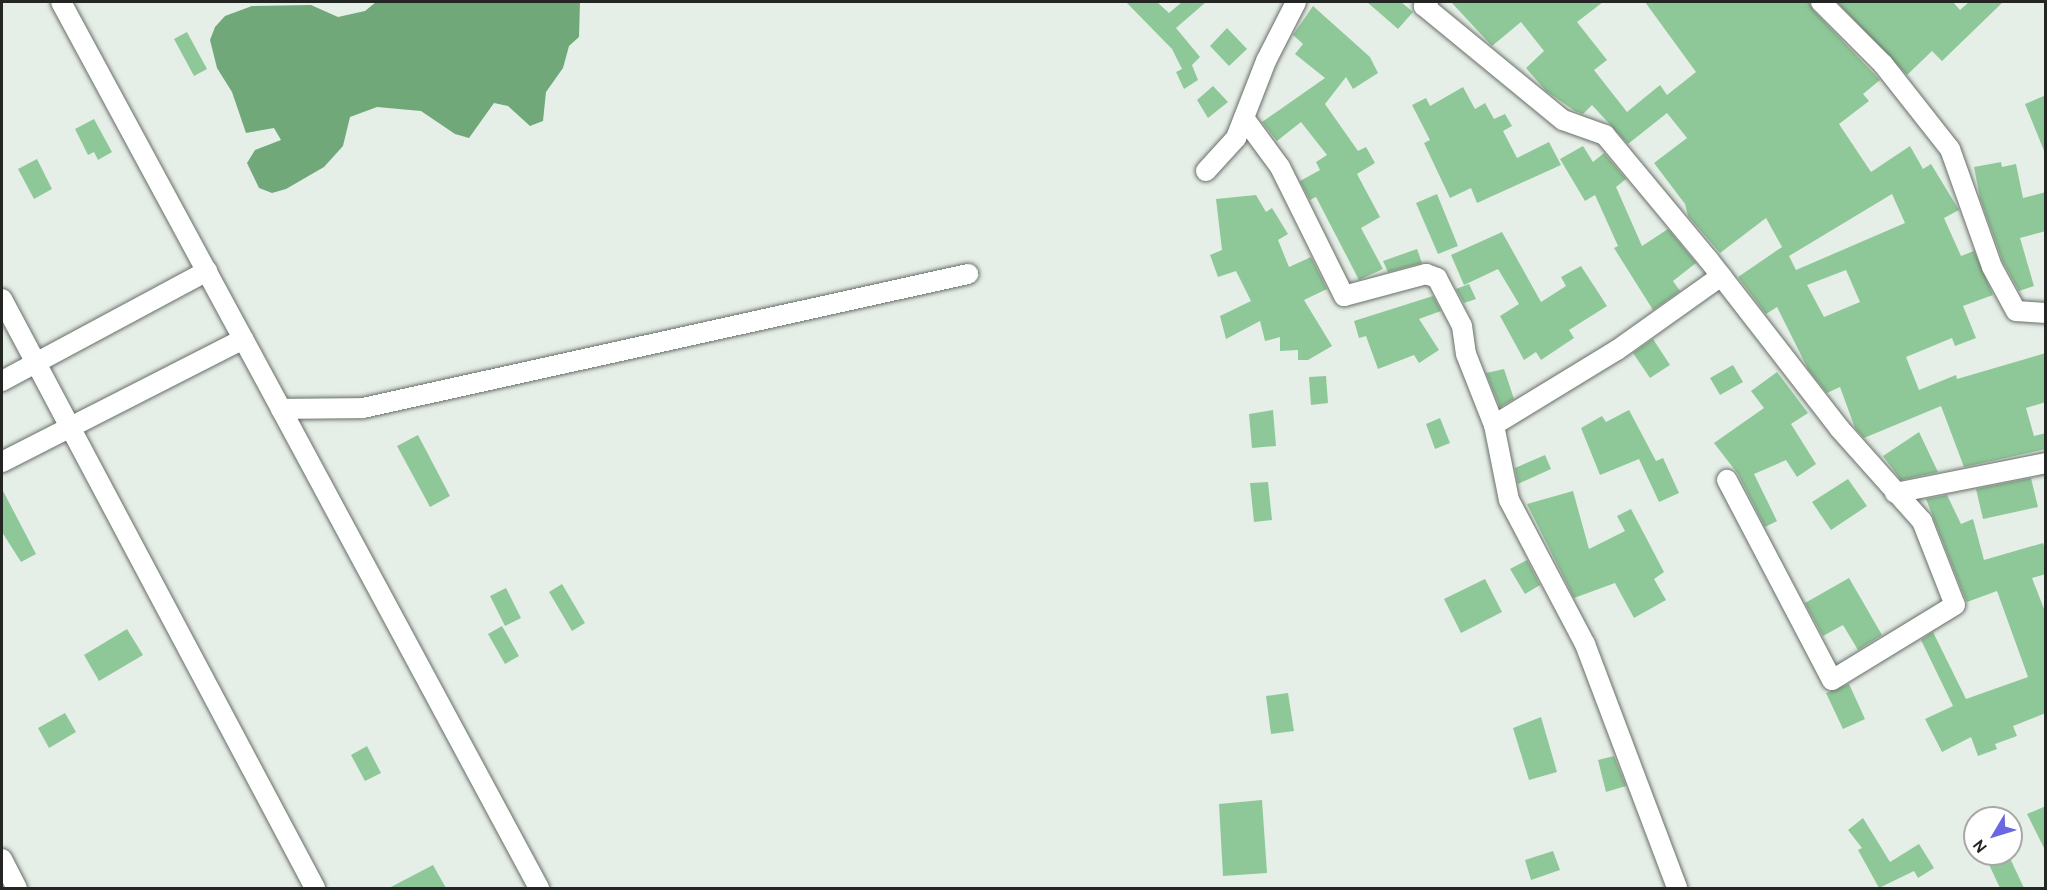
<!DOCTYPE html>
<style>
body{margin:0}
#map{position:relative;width:2047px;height:890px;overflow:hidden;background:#e6efe7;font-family:Cabin,sans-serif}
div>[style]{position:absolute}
.water>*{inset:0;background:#70a879}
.building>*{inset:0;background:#8fc898}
.roads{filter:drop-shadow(0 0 2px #676e68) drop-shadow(0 0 2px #676e68)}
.street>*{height:20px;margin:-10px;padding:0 10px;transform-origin:10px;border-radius:10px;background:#fff}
span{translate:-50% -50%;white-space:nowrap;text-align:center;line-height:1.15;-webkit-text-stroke:4.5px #fff;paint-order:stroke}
.frame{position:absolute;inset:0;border:3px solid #232623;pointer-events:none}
.north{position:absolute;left:1963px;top:806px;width:60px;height:60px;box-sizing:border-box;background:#fff;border:2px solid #a7a8a7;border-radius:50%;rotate:232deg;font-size:16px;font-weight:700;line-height:24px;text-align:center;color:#232623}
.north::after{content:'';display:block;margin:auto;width:21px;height:27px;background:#6a67e1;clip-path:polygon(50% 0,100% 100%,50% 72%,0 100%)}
</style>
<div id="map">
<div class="water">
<div style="clip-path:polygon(376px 2px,580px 2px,579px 37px,569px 46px,563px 68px,546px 92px,543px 121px,530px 126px,508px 106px,494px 103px,469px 138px,455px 134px,421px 111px,377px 107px,350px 117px,343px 146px,324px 167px,286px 189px,272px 193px,259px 188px,247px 163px,255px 150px,281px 140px,274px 128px,246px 133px,232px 92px,217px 68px,210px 40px,215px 27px,225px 16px,252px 6px,311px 5px,338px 17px,365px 11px)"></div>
</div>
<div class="building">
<div style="clip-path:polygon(1126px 2px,1157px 2px,1169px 13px,1182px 2px,1206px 2px,1176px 28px,1200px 57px,1192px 65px,1198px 80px,1184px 89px,1176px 72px,1182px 69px,1172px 49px)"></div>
<div style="clip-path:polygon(1367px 2px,1401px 2px,1413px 12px,1398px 29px)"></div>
<div style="clip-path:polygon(evenodd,1451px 2px,1603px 2px,1577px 22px,1607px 60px,1594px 70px,1627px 112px,1660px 85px,1667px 95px,1696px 72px,1645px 2px,1809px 2px,1813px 10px,1880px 80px,1863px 94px,1869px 101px,1839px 124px,1871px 172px,1910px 146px,1923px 169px,1931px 164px,1959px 210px,1944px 218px,1961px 256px,1974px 251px,1993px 295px,1963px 306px,1976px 338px,1955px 346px,1952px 338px,1906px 357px,1919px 390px,1956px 375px,1957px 379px,2046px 353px,2046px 402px,2026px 408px,2034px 436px,2046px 433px,2046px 449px,1964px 467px,1941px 406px,1864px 438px,1855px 428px,1840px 387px,1827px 393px,1808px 369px,1777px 307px,1766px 314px,1738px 277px,1782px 247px,1766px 218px,1720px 253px,1688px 216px,1685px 204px,1654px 163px,1687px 138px,1667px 113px,1628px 144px,1592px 105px,1583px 114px,1575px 111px,1546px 91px,1526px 68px,1544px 51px,1521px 22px,1492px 46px,1451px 2px,1892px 194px,1905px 223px,1796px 270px,1789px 256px,1892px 194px,1451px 2px,1846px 270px,1860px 302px,1824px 317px,1807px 285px,1846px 270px)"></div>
<div style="clip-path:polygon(1837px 2px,1953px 2px,1960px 10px,1969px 2px,2003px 2px,1942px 61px,1932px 51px,1907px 75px)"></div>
<div style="clip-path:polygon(1313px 6px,1370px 57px,1378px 73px,1353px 89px,1346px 77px,1325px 104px,1358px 151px,1366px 147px,1375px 163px,1357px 174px,1380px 217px,1361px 228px,1383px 269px,1359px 280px,1316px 197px,1310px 200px,1300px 181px,1320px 170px,1316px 162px,1327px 155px,1301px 122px,1277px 141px,1262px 122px,1325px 78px,1295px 54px,1303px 44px,1293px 35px)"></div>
<div style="clip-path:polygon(1227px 28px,1247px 49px,1229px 66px,1210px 46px)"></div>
<div style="clip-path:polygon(187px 32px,207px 69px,194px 76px,174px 39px)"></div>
<div style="clip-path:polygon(1213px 86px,1228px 102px,1208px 118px,1197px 100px)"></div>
<div style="clip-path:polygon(1463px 87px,1475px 109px,1485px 103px,1494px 119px,1505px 114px,1512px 126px,1503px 131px,1517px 158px,1549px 142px,1561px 165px,1477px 203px,1471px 188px,1450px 198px,1424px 143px,1430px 140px,1412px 105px,1426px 98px,1430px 106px)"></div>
<div style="clip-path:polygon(2046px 95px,2046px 153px,2045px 153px,2025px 104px)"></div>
<div style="clip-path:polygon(94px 119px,112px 152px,98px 160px,94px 152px,88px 155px,75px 129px)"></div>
<div style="clip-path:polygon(1583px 146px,1593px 162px,1604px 153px,1626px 179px,1616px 187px,1642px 246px,1668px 229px,1696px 263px,1673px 281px,1680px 291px,1653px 310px,1614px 248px,1618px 246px,1595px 195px,1585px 201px,1560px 159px)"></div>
<div style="clip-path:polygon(37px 159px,52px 189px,34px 199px,18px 169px)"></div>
<div style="clip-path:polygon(2001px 162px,2002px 167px,2016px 164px,2023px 198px,2046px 192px,2046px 231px,2020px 238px,2034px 286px,2019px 291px,2003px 262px,1980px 198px,1974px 167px)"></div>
<div style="clip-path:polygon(1437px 194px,1458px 246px,1438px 254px,1416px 203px)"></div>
<div style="clip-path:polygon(1256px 195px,1266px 212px,1272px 208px,1288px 234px,1278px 240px,1289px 267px,1311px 257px,1327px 289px,1304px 300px,1332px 346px,1308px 360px,1298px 360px,1298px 350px,1280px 351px,1280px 337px,1265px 341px,1260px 321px,1226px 339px,1220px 316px,1251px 301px,1236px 271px,1218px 277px,1210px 255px,1222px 250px,1216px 199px)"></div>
<div style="clip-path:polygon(1502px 232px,1541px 302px,1566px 286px,1561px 277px,1581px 266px,1607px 306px,1569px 330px,1574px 338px,1541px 360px,1536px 352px,1524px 360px,1500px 316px,1519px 304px,1498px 269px,1464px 285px,1451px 255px)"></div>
<div style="clip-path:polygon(1417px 249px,1422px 263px,1388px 272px,1383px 261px)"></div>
<div style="clip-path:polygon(1469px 284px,1476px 299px,1464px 303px,1456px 289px)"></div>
<div style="clip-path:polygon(1433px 296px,1441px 311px,1419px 319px,1439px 350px,1419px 363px,1414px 355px,1378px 369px,1366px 336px,1359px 338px,1354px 321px)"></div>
<div style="clip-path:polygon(1653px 339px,1670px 365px,1650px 378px,1633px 353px)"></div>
<div style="clip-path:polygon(1733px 365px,1743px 382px,1720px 395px,1710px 378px)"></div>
<div style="clip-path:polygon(1504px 369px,1514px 399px,1500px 407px,1486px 373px)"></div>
<div style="clip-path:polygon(1777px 372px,1808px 413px,1791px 424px,1816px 464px,1797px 477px,1786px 460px,1754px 474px,1777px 521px,1765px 527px,1738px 474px,1714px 443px,1764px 408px,1751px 391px)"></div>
<div style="clip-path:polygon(1326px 376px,1328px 403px,1311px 405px,1309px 377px)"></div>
<div style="clip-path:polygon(1273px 410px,1276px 446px,1252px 448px,1249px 414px)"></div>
<div style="clip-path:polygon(1629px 410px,1656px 461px,1663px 458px,1679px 493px,1659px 502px,1639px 459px,1600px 475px,1581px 428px,1602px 416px,1606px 422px)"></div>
<div style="clip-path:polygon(1440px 418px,1450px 443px,1435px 449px,1426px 424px)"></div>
<div style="clip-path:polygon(1919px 432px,1938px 472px,1901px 480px,1883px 456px)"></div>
<div style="clip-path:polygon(418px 435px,450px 496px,430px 507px,397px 446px)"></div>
<div style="clip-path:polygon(1545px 455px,1551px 469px,1518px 484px,1515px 468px)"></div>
<div style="clip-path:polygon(2031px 478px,2038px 507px,1983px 519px,1976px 489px)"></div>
<div style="clip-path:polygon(1848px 479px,1867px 506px,1831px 530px,1812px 502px)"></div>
<div style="clip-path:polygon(1268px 482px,1272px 520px,1254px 522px,1250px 483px)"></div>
<div style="clip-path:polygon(2px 489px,36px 554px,21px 562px,2px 532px)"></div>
<div style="clip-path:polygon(1573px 491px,1589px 549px,1625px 531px,1617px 516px,1631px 509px,1664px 572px,1654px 579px,1666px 600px,1634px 618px,1615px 583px,1574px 598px,1527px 504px)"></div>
<div style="clip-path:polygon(1947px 495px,1961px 524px,1973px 519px,1984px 560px,2043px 543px,2046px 552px,2046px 574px,2032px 578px,2046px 614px,2046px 713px,2013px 726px,2017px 736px,1995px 744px,1997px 749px,1978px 756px,1971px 737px,1942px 752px,1925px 719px,1953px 706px,1921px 640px,1933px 632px,1966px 699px,2028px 677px,1997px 591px,1967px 602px,1963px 593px,1926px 499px)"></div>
<div style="clip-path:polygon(1527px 560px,1540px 585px,1525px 594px,1510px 569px)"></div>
<div style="clip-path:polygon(1849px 578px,1882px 635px,1858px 650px,1843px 625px,1823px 636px,1805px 603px)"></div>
<div style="clip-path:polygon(1485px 579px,1502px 612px,1461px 633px,1444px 599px)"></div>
<div style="clip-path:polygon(562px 584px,585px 623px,572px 631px,549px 592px)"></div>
<div style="clip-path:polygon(506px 588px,521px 618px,505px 626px,490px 596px)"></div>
<div style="clip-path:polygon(502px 626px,519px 656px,505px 664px,488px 634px)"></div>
<div style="clip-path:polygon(127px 629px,143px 655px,99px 681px,84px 655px)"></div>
<div style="clip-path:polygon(1849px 684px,1865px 719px,1843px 729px,1826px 693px)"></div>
<div style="clip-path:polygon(1288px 693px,1294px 731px,1271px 734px,1266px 696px)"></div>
<div style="clip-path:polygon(65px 713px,76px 732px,49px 748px,38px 728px)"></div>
<div style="clip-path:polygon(1541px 717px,1557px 772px,1529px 780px,1513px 728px)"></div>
<div style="clip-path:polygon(367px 746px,381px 773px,365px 781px,351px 755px)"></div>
<div style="clip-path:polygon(1614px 756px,1626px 786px,1606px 792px,1598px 760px)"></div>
<div style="clip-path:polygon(1262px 800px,1267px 873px,1223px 876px,1219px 804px)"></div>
<div style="clip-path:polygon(2046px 806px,2046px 852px,2027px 814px)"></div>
<div style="clip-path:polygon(1863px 818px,1890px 862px,1919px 844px,1934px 868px,1918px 878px,1914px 871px,1879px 888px,1858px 850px,1862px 848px,1848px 830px)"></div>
<div style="clip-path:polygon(1553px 851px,1560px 870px,1531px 880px,1525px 860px)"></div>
<div style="clip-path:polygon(1984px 854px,2008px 854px,2024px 888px,2000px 888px)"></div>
<div style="clip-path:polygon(433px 865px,446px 888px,389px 888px)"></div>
</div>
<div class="roads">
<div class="street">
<div style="left:61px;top:2px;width:463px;rotate:61.6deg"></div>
<div style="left:281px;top:409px;width:82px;rotate:-0.7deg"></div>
<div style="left:363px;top:408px;width:620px;rotate:-12.49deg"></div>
<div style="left:1428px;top:2px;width:6px;rotate:135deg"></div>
<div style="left:1424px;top:6px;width:180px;rotate:39.4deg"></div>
<div style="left:1563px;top:120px;width:45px;rotate:19.7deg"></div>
<div style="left:1605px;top:135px;width:161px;rotate:50.3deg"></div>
<div style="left:1708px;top:259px;width:214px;rotate:52.2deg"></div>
<div style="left:1839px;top:428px;width:125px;rotate:48.3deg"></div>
<div style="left:1922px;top:521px;width:90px;rotate:68.6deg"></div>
<div style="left:1955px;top:605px;width:144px;rotate:148.6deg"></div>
<div style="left:1832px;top:680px;width:226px;rotate:-117.7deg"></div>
<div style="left:1821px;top:2px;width:88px;rotate:45deg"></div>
<div style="left:1883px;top:64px;width:108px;rotate:51.8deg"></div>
<div style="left:1950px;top:149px;width:125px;rotate:70.4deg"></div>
<div style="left:1992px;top:267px;width:50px;rotate:61.4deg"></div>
<div style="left:2016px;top:311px;width:30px;rotate:4deg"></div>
<div style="left:1244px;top:118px;width:61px;rotate:53.7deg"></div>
<div style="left:1280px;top:167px;width:144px;rotate:63.6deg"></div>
<div style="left:1344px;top:296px;width:85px;rotate:-15deg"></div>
<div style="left:1426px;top:274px;width:12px;rotate:20deg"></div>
<div style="left:1437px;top:278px;width:54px;rotate:62.5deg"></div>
<div style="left:1462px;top:326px;width:28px;rotate:82deg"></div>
<div style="left:1466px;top:354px;width:76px;rotate:68.5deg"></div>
<div style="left:1494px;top:425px;width:76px;rotate:78.7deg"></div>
<div style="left:1509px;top:500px;width:163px;rotate:62.2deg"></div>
<div style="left:1585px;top:644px;width:261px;rotate:69.3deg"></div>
<div style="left:1206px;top:171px;width:45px;rotate:-47.7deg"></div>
<div style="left:1236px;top:138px;width:83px;rotate:-68.7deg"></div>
<div style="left:1266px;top:61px;width:66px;rotate:-63deg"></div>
<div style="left:2px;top:299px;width:667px;rotate:62.01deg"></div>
<div style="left:2px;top:381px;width:233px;rotate:-28.2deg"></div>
<div style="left:281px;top:409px;width:544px;rotate:61.69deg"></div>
<div style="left:1494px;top:425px;width:144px;rotate:-31.4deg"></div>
<div style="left:1617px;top:350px;width:128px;rotate:-35.4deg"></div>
<div style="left:2px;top:462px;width:271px;rotate:-27deg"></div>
<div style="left:1895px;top:493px;width:154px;rotate:-11.2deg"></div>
<div style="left:2px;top:859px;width:33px;rotate:63deg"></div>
</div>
</div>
<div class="frame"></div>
<div class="north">N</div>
</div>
